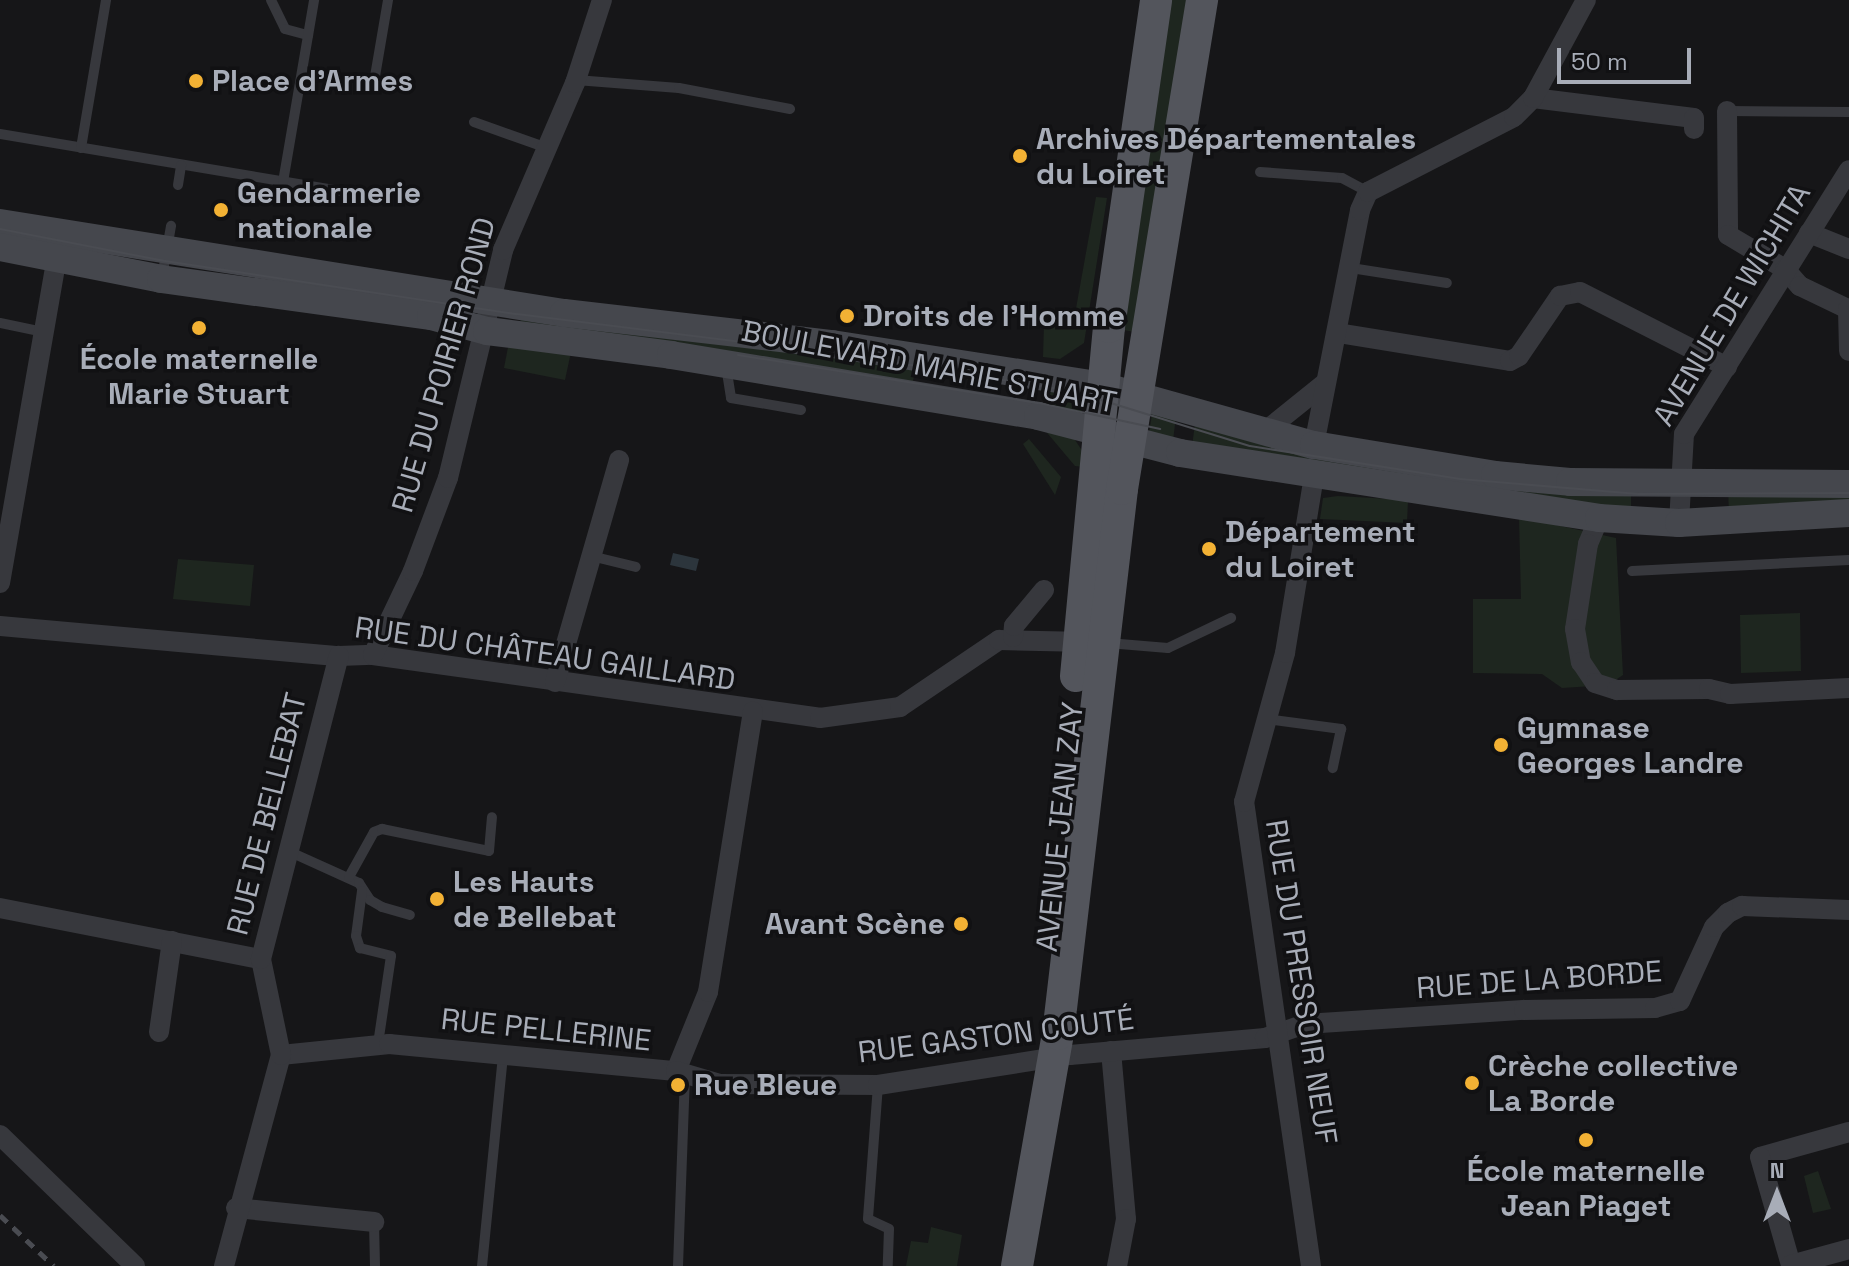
<!DOCTYPE html>
<meta charset="utf-8">
<style>
body{margin:0}
#map{position:relative;width:1849px;height:1266px;overflow:hidden;background:#161618;font-family:"Space Grotesk",sans-serif}
div>[style]{position:absolute}
.green>*{inset:0;background:#1e261f}
.water>*{inset:0;background:#2c353c}
.lane>*{height:10px;margin:-5px;padding:0 5px;transform-origin:5px;border-radius:5px;background:#37383d}
.street>*{height:20px;margin:-10px;padding:0 10px;transform-origin:10px;border-radius:10px;background:#37383d}
.secondary>*{height:28px;margin:-14px;padding:0 14px;transform-origin:14px;border-radius:14px;background:#45474d}
.primary>*{height:32px;margin:-16px;padding:0 16px;transform-origin:16px;border-radius:16px;background:#53555c}
.tram>*{height:2px;margin:-1px;padding:0 1px;transform-origin:1px;border-radius:1px;background:#4a4c52}
.rail>*{height:5px;margin-top:-2.5px;transform-origin:0;background:repeating-linear-gradient(90deg,#4a4c52 0 10px,transparent 0 18px)}
.dots>*{width:22px;height:22px;translate:-50% -50%;box-sizing:border-box;border:4px solid #111113;border-radius:50%}
span{translate:-50% -50%;white-space:nowrap;text-align:center;line-height:1.15;-webkit-text-stroke:7px #111113;paint-order:stroke}
.poi-label{font-size:30px;color:#a8adb8;font-weight:700}
.left{translate:0 -50%;text-align:left}
.right{translate:-100% -50%;text-align:right}
.street-label{font-size:30px;color:#a8adb8}
.north{position:absolute;left:1737px;top:1154px;width:80px;height:80px;-webkit-text-stroke:6px #111113;paint-order:stroke;rotate:0deg;font-size:22px;font-weight:700;line-height:32px;text-align:center;color:#a8adb8}
.north::after{content:'';display:block;margin:auto;width:28px;height:36px;background:#a8adb8;clip-path:polygon(50% 0,100% 100%,50% 72%,0 100%)}
.scale{position:absolute;left:1557px;top:48px;width:134px;height:36px;box-sizing:border-box;border:4px solid #a8adb8;border-top:0;padding-left:10px;font-size:24px;line-height:28px;white-space:nowrap;color:#a8adb8;-webkit-text-stroke:6px #111113;paint-order:stroke}
</style>
<div id="map">
<div class="green">
<div style="clip-path:polygon(1164px 0,1194px 0,1134px 332px,1124px 330px)"></div>
<div style="clip-path:polygon(1096px 197px,1107px 198px,1084px 343px,1060px 359px,1043px 357px,1044px 324px,1075px 314px)"></div>
<div style="clip-path:polygon(523px 307px,917px 361px,912px 386px,519px 330px)"></div>
<div style="clip-path:polygon(508px 347px,571px 352px,565px 380px,504px 368px)"></div>
<div style="clip-path:polygon(1050px 384px,1085px 390px,1081px 416px,1045px 412px)"></div>
<div style="clip-path:polygon(1153px 408px,1176px 416px,1173px 441px,1149px 433px)"></div>
<div style="clip-path:polygon(1195px 423px,1631px 487px,1631px 510px,1192px 447px)"></div>
<div style="clip-path:polygon(1043px 428px,1071px 434px,1083px 452px,1084px 467px,1075px 466px)"></div>
<div style="clip-path:polygon(1029px 439px,1061px 477px,1055px 495px,1023px 444px)"></div>
<div style="clip-path:polygon(1728px 487px,1849px 489px,1849px 506px,1729px 515px)"></div>
<div style="clip-path:polygon(1338px 496px,1408px 500px,1407px 523px,1320px 519px,1323px 498px)"></div>
<div style="clip-path:polygon(1519px 517px,1616px 538px,1623px 675px,1608px 685px,1562px 688px,1542px 674px,1473px 673px,1473px 599px,1521px 599px)"></div>
<div style="clip-path:polygon(178px 559px,254px 565px,250px 606px,173px 599px)"></div>
<div style="clip-path:polygon(1800px 613px,1801px 671px,1741px 673px,1740px 615px)"></div>
<div style="clip-path:polygon(1818px 1171px,1831px 1209px,1813px 1213px,1804px 1176px)"></div>
<div style="clip-path:polygon(931px 1227px,962px 1235px,957px 1266px,906px 1266px,911px 1241px,928px 1243px)"></div>
</div>
<div class="water">
<div style="clip-path:polygon(673px 553px,699px 559px,696px 571px,670px 565px)"></div>
</div>
<div class="lane">
<div style="left:271px;top:0;width:32px;rotate:64deg"></div>
<div style="left:285px;top:29px;width:24px;rotate:15deg"></div>
<div style="left:576px;top:80px;width:103px;rotate:4.4deg"></div>
<div style="left:679px;top:88px;width:113px;rotate:10.7deg"></div>
<div style="left:373px;top:88px;width:89px;rotate:-80.3deg"></div>
<div style="left:1727px;top:111px;width:122px;rotate:0.5deg"></div>
<div style="left:474px;top:122px;width:77px;rotate:19.6deg"></div>
<div style="left:0;top:134px;width:392px;rotate:9.5deg"></div>
<div style="left:81px;top:148px;width:150px;rotate:-80.4deg"></div>
<div style="left:1260px;top:172px;width:82px;rotate:4.2deg"></div>
<div style="left:1342px;top:178px;width:30px;rotate:28deg"></div>
<div style="left:283px;top:182px;width:185px;rotate:-80.3deg"></div>
<div style="left:178px;top:185px;width:20px;rotate:-81deg"></div>
<div style="left:1351px;top:268px;width:97px;rotate:8.9deg"></div>
<div style="left:162px;top:277px;width:52px;rotate:-80deg"></div>
<div style="left:0;top:323px;width:45px;rotate:11.6deg"></div>
<div style="left:726px;top:366px;width:32px;rotate:81deg"></div>
<div style="left:731px;top:398px;width:71px;rotate:9.7deg"></div>
<div style="left:591px;top:556px;width:46px;rotate:13.7deg"></div>
<div style="left:1632px;top:571px;width:217px;rotate:-2.9deg"></div>
<div style="left:1108px;top:643px;width:60px;rotate:4.8deg"></div>
<div style="left:1168px;top:648px;width:70px;rotate:-25.5deg"></div>
<div style="left:1266px;top:719px;width:76px;rotate:7.6deg"></div>
<div style="left:1341px;top:729px;width:40px;rotate:102deg"></div>
<div style="left:288px;top:851px;width:78px;rotate:24.3deg"></div>
<div style="left:359px;top:883px;width:20px;rotate:57deg"></div>
<div style="left:370px;top:900px;width:14px;rotate:30deg"></div>
<div style="left:382px;top:907px;width:29px;rotate:16deg"></div>
<div style="left:349px;top:877px;width:51px;rotate:-60.9deg"></div>
<div style="left:374px;top:832px;width:9px;rotate:-21deg"></div>
<div style="left:382px;top:829px;width:109px;rotate:11.6deg"></div>
<div style="left:489px;top:851px;width:34px;rotate:-85deg"></div>
<div style="left:362px;top:891px;width:45px;rotate:97.6deg"></div>
<div style="left:356px;top:936px;width:13px;rotate:72deg"></div>
<div style="left:360px;top:948px;width:32px;rotate:14deg"></div>
<div style="left:391px;top:956px;width:89px;rotate:98.4deg"></div>
<div style="left:878px;top:1085px;width:134px;rotate:94.3deg"></div>
<div style="left:868px;top:1219px;width:23px;rotate:25deg"></div>
<div style="left:889px;top:1229px;width:37px;rotate:92deg"></div>
<div style="left:374px;top:1222px;width:44px;rotate:88.7deg"></div>
<div style="left:482px;top:1266px;width:211px;rotate:-84.3deg"></div>
<div style="left:678px;top:1266px;width:189px;rotate:-87.9deg"></div>
</div>
<div class="street">
<div style="left:1533px;top:98px;width:162px;rotate:7.1deg"></div>
<div style="left:1694px;top:118px;width:11px;rotate:90deg"></div>
<div style="left:1727px;top:111px;width:124px;rotate:89.5deg"></div>
<div style="left:1728px;top:235px;width:66px;rotate:30.8deg"></div>
<div style="left:1785px;top:269px;width:23px;rotate:49deg"></div>
<div style="left:1800px;top:286px;width:53px;rotate:25.6deg"></div>
<div style="left:1848px;top:309px;width:42px;rotate:88.6deg"></div>
<div style="left:1809px;top:233px;width:43px;rotate:21.8deg"></div>
<div style="left:1338px;top:333px;width:174px;rotate:9.2deg"></div>
<div style="left:1510px;top:361px;width:10px;rotate:-29deg"></div>
<div style="left:1519px;top:356px;width:73px;rotate:-55.7deg"></div>
<div style="left:1560px;top:296px;width:20px;rotate:-11deg"></div>
<div style="left:1580px;top:292px;width:165px;rotate:27deg"></div>
<div style="left:1263px;top:433px;width:78px;rotate:-38.8deg"></div>
<div style="left:1314px;top:445px;width:239px;rotate:-78.9deg"></div>
<div style="left:1360px;top:210px;width:20px;rotate:-66deg"></div>
<div style="left:1368px;top:192px;width:164px;rotate:-27.2deg"></div>
<div style="left:1514px;top:117px;width:27px;rotate:-45deg"></div>
<div style="left:1533px;top:98px;width:111px;rotate:-61.6deg"></div>
<div style="left:1599px;top:518px;width:28px;rotate:113deg"></div>
<div style="left:1588px;top:544px;width:86px;rotate:98.7deg"></div>
<div style="left:1575px;top:629px;width:34px;rotate:80deg"></div>
<div style="left:1581px;top:662px;width:25px;rotate:56deg"></div>
<div style="left:1595px;top:683px;width:23px;rotate:18deg"></div>
<div style="left:1617px;top:690px;width:92px;rotate:-0.6deg"></div>
<div style="left:1709px;top:689px;width:22px;rotate:13deg"></div>
<div style="left:1730px;top:694px;width:119px;rotate:-2.9deg"></div>
<div style="left:1679px;top:523px;width:89px;rotate:-86.8deg"></div>
<div style="left:1684px;top:434px;width:311px;rotate:-58deg"></div>
<div style="left:0;top:583px;width:332px;rotate:-80.1deg"></div>
<div style="left:0;top:626px;width:340px;rotate:5.1deg"></div>
<div style="left:339px;top:656px;width:34px;rotate:-2deg"></div>
<div style="left:373px;top:655px;width:451px;rotate:8deg"></div>
<div style="left:820px;top:718px;width:81px;rotate:-7.8deg"></div>
<div style="left:900px;top:707px;width:120px;rotate:-34.1deg"></div>
<div style="left:999px;top:640px;width:89px;rotate:1.3deg"></div>
<div style="left:1013px;top:637px;width:11px;rotate:-85deg"></div>
<div style="left:1014px;top:626px;width:47px;rotate:-50.2deg"></div>
<div style="left:373px;top:655px;width:93px;rotate:-64.5deg"></div>
<div style="left:413px;top:571px;width:99px;rotate:-69.4deg"></div>
<div style="left:448px;top:478px;width:235px;rotate:-76.4deg"></div>
<div style="left:503px;top:250px;width:182px;rotate:-66.7deg"></div>
<div style="left:575px;top:83px;width:87px;rotate:-72deg"></div>
<div style="left:555px;top:682px;width:231px;rotate:-73.9deg"></div>
<div style="left:0;top:908px;width:266px;rotate:11.1deg"></div>
<div style="left:159px;top:1032px;width:92px;rotate:-81.9deg"></div>
<div style="left:1111px;top:1051px;width:169px;rotate:84.9deg"></div>
<div style="left:1126px;top:1219px;width:48px;rotate:100.8deg"></div>
<div style="left:281px;top:1055px;width:109px;rotate:-5.8deg"></div>
<div style="left:389px;top:1044px;width:288px;rotate:5.4deg"></div>
<div style="left:676px;top:1071px;width:85px;rotate:-67.9deg"></div>
<div style="left:708px;top:992px;width:284px;rotate:-80.9deg"></div>
<div style="left:676px;top:1071px;width:46px;rotate:16.5deg"></div>
<div style="left:720px;top:1084px;width:158px;rotate:0.4deg"></div>
<div style="left:878px;top:1085px;width:194px;rotate:-8.9deg"></div>
<div style="left:1070px;top:1055px;width:196px;rotate:-5deg"></div>
<div style="left:1265px;top:1038px;width:42px;rotate:-19.3deg"></div>
<div style="left:1305px;top:1024px;width:219px;rotate:-3.7deg"></div>
<div style="left:1524px;top:1010px;width:131px;rotate:-0.9deg"></div>
<div style="left:1655px;top:1008px;width:26px;rotate:-16deg"></div>
<div style="left:1680px;top:1001px;width:81px;rotate:-65.3deg"></div>
<div style="left:1714px;top:927px;width:20px;rotate:-45deg"></div>
<div style="left:1728px;top:913px;width:16px;rotate:-27deg"></div>
<div style="left:1742px;top:906px;width:107px;rotate:2.1deg"></div>
<div style="left:1849px;top:1132px;width:92px;rotate:164.3deg"></div>
<div style="left:1760px;top:1157px;width:112px;rotate:74deg"></div>
<div style="left:1791px;top:1265px;width:60px;rotate:-15.4deg"></div>
<div style="left:0;top:1135px;width:188px;rotate:44.1deg"></div>
<div style="left:236px;top:1208px;width:139px;rotate:5.8deg"></div>
<div style="left:224px;top:1266px;width:219px;rotate:-74.9deg"></div>
<div style="left:281px;top:1055px;width:98px;rotate:-101.8deg"></div>
<div style="left:261px;top:959px;width:313px;rotate:-75.6deg"></div>
<div style="left:1311px;top:1266px;width:469px;rotate:-98.2deg"></div>
<div style="left:1244px;top:802px;width:155px;rotate:-74.6deg"></div>
<div style="left:1285px;top:653px;width:180px;rotate:-80.7deg"></div>
</div>
<div class="secondary">
<div style="left:0;top:223px;width:571px;rotate:9.07deg"></div>
<div style="left:564px;top:313px;width:270px;rotate:6.6deg"></div>
<div style="left:832px;top:344px;width:273px;rotate:8.8deg"></div>
<div style="left:1102px;top:386px;width:220px;rotate:15.6deg"></div>
<div style="left:1314px;top:445px;width:183px;rotate:9.4deg"></div>
<div style="left:1495px;top:475px;width:75px;rotate:5.3deg"></div>
<div style="left:1570px;top:482px;width:279px;rotate:0.4deg"></div>
<div style="left:0;top:247px;width:164px;rotate:11.2deg"></div>
<div style="left:161px;top:279px;width:273px;rotate:7.8deg"></div>
<div style="left:431px;top:316px;width:58px;rotate:15deg"></div>
<div style="left:487px;top:331px;width:186px;rotate:7.4deg"></div>
<div style="left:671px;top:355px;width:372px;rotate:9.4deg"></div>
<div style="left:1038px;top:416px;width:147px;rotate:14.6deg"></div>
<div style="left:1180px;top:453px;width:424px;rotate:8.8deg"></div>
<div style="left:1599px;top:518px;width:80px;rotate:3.6deg"></div>
<div style="left:1679px;top:523px;width:170px;rotate:-3.4deg"></div>
</div>
<div class="primary">
<div style="left:1076px;top:676px;width:351px;rotate:-84.6deg"></div>
<div style="left:1109px;top:327px;width:330px;rotate:-81.8deg"></div>
<div style="left:1017px;top:1266px;width:236px;rotate:-80deg"></div>
<div style="left:1058px;top:1034px;width:549px;rotate:-83.3deg"></div>
<div style="left:1122px;top:489px;width:496px;rotate:-80.7deg"></div>
</div>
<div class="tram">
<div style="left:0;top:229px;width:168px;rotate:11deg"></div>
<div style="left:165px;top:261px;width:356px;rotate:8.6deg"></div>
<div style="left:517px;top:314px;width:341px;rotate:7.1deg"></div>
<div style="left:855px;top:356px;width:220px;rotate:9.2deg"></div>
<div style="left:1072px;top:391px;width:186px;rotate:17.2deg"></div>
<div style="left:1250px;top:446px;width:213px;rotate:8.9deg"></div>
<div style="left:1460px;top:479px;width:179px;rotate:4.8deg"></div>
<div style="left:1638px;top:494px;width:211px;rotate:-0.3deg"></div>
<div style="left:738px;top:355px;width:305px;rotate:9.1deg"></div>
<div style="left:1039px;top:403px;width:124px;rotate:12.1deg"></div>
</div>
<div class="rail">
<div style="left:0;top:1215px;width:74px;rotate:43.4deg"></div>
</div>
<div class="dots">
<div style="left:196px;top:81px;background:#f2b134"></div>
<div style="left:1020px;top:156px;background:#f2b134"></div>
<div style="left:221px;top:210px;background:#f2b134"></div>
<div style="left:847px;top:316px;background:#f2b134"></div>
<div style="left:199px;top:328px;background:#f2b134"></div>
<div style="left:1209px;top:549px;background:#f2b134"></div>
<div style="left:1501px;top:745px;background:#f2b134"></div>
<div style="left:437px;top:899px;background:#f2b134"></div>
<div style="left:961px;top:924px;background:#f2b134"></div>
<div style="left:1472px;top:1083px;background:#f2b134"></div>
<div style="left:678px;top:1085px;background:#f2b134"></div>
<div style="left:1586px;top:1140px;background:#f2b134"></div>
</div>
<div class="poi-label">
<span class="left" style="left:212px;top:81px">Place d'Armes</span>
<span class="left" style="left:1036px;top:156px">Archives Départementales<br>du Loiret</span>
<span class="left" style="left:237px;top:210px">Gendarmerie<br>nationale</span>
<span class="left" style="left:863px;top:316px">Droits de l'Homme</span>
<span style="left:199px;top:376px">École maternelle<br>Marie Stuart</span>
<span class="left" style="left:1225px;top:549px">Département<br>du Loiret</span>
<span class="left" style="left:1517px;top:745px">Gymnase<br>Georges Landre</span>
<span class="left" style="left:453px;top:899px">Les Hauts<br>de Bellebat</span>
<span class="right" style="left:945px;top:924px">Avant Scène</span>
<span class="left" style="left:1488px;top:1083px">Crèche collective<br>La Borde</span>
<span class="left" style="left:694px;top:1085px">Rue Bleue</span>
<span style="left:1586px;top:1188px">École maternelle<br>Jean Piaget</span>
</div>
<div class="street-label">
<span style="left:1732px;top:305px;rotate:-59deg">AVENUE DE WICHITA</span>
<span style="left:444px;top:365px;rotate:-74deg">RUE DU POIRIER ROND</span>
<span style="left:929px;top:367px;rotate:11deg">BOULEVARD MARIE STUART</span>
<span style="left:545px;top:654px;rotate:8deg">RUE DU CHÂTEAU GAILLARD</span>
<span style="left:267px;top:814px;rotate:-76deg">RUE DE BELLEBAT</span>
<span style="left:1060px;top:827px;rotate:-84deg">AVENUE JEAN ZAY</span>
<span style="left:1539px;top:980px;rotate:-4deg">RUE DE LA BORDE</span>
<span style="left:1301px;top:982px;rotate:81deg">RUE DU PRESSOIR NEUF</span>
<span style="left:546px;top:1030px;rotate:6deg">RUE PELLERINE</span>
<span style="left:996px;top:1036px;rotate:-7deg">RUE GASTON COUTÉ</span>
</div>
<div class="north">N</div>
<div class="scale">50 m</div>
</div>
